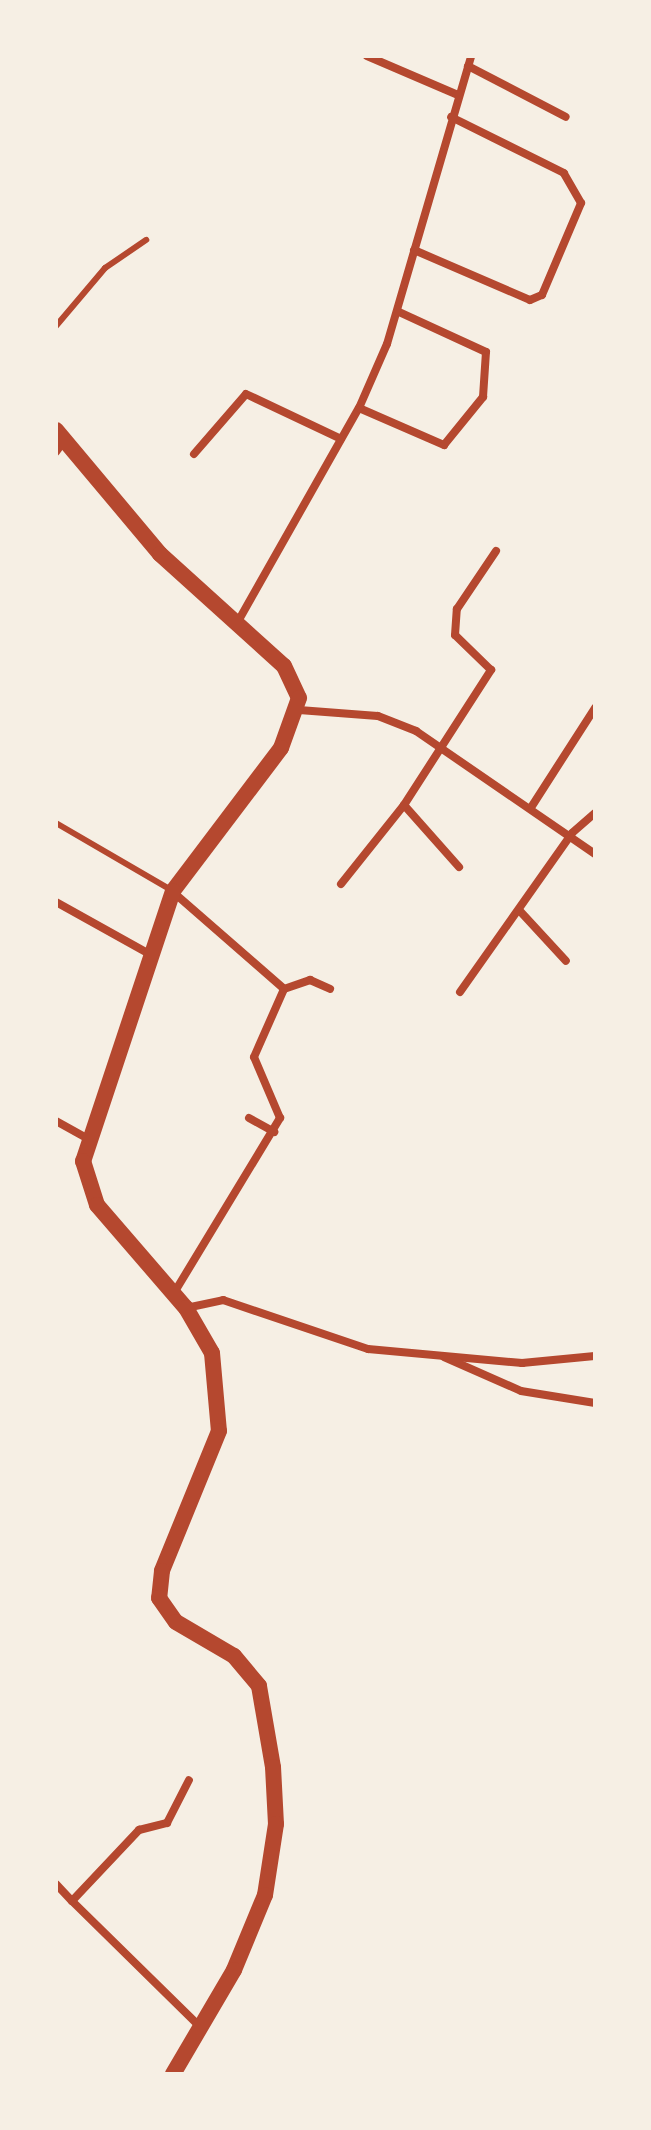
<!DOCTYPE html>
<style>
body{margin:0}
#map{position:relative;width:651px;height:2130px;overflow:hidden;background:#f6efe4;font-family:"Crimson Pro",serif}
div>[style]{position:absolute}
.service>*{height:6px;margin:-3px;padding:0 3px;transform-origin:3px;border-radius:3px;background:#b5482f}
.minor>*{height:8px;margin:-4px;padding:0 4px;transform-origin:4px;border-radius:4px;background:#b5482f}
.secondary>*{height:16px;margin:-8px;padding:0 8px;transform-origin:8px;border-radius:8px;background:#b5482f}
span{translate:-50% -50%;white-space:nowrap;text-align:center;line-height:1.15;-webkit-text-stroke:8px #f6efe4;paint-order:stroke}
.frame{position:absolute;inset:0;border:58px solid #f6efe4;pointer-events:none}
</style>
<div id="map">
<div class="service">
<div style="left:56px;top:326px;width:76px;rotate:-49.8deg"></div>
<div style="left:105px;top:268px;width:50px;rotate:-34.3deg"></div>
<div style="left:56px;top:823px;width:135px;rotate:30.2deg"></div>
</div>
<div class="minor">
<div style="left:367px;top:56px;width:99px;rotate:23.2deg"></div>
<div style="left:468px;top:66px;width:110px;rotate:27.5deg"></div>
<div style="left:414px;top:250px;width:126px;rotate:23.3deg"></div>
<div style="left:530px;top:300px;width:13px;rotate:-23deg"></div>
<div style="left:542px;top:295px;width:100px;rotate:-67deg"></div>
<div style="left:581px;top:203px;width:34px;rotate:-120deg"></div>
<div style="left:564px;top:173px;width:126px;rotate:-153.6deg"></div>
<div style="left:359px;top:408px;width:93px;rotate:23.5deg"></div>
<div style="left:444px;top:445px;width:62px;rotate:-50.9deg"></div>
<div style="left:483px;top:397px;width:45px;rotate:-86.2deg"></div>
<div style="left:486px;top:352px;width:96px;rotate:-155.3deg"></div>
<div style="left:56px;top:452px;width:14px;rotate:-54deg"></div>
<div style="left:194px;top:454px;width:79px;rotate:-49.1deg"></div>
<div style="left:246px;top:394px;width:105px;rotate:25.3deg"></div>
<div style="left:236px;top:625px;width:249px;rotate:-60.5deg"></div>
<div style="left:359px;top:408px;width:70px;rotate:-66.4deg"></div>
<div style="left:387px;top:344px;width:300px;rotate:-73.7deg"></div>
<div style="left:299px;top:710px;width:79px;rotate:4.3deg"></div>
<div style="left:378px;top:716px;width:41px;rotate:21.5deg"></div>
<div style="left:416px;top:731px;width:217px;rotate:34.5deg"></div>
<div style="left:404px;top:805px;width:83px;rotate:48.4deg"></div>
<div style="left:532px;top:806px;width:117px;rotate:-57.3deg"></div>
<div style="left:341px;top:884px;width:101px;rotate:-51.4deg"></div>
<div style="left:404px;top:805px;width:161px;rotate:-57.2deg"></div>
<div style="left:491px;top:670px;width:50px;rotate:-135.8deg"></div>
<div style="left:455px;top:635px;width:26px;rotate:-86deg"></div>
<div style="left:457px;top:609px;width:70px;rotate:-56.1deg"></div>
<div style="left:173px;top:892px;width:147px;rotate:41.1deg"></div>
<div style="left:284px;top:989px;width:28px;rotate:-19deg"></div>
<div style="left:310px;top:980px;width:22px;rotate:24deg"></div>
<div style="left:56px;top:902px;width:111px;rotate:29.1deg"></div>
<div style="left:519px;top:910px;width:69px;rotate:47.3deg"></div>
<div style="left:460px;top:992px;width:194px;rotate:-54.8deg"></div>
<div style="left:572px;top:833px;width:30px;rotate:-41deg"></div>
<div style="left:249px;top:1118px;width:29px;rotate:29deg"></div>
<div style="left:56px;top:1121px;width:37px;rotate:29deg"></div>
<div style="left:174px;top:1293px;width:205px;rotate:-58.8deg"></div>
<div style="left:280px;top:1118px;width:66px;rotate:-113.1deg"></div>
<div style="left:254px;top:1057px;width:74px;rotate:-66.2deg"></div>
<div style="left:186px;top:1308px;width:38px;rotate:-12deg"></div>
<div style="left:223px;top:1300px;width:153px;rotate:18.7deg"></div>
<div style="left:368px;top:1349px;width:155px;rotate:5.2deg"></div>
<div style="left:522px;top:1363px;width:73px;rotate:-5.5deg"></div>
<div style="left:444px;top:1357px;width:84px;rotate:23.8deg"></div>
<div style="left:521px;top:1391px;width:75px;rotate:9.2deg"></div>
<div style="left:56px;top:1884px;width:23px;rotate:47deg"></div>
<div style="left:72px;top:1901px;width:98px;rotate:-46.7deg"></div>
<div style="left:139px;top:1830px;width:29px;rotate:-14deg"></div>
<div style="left:167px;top:1823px;width:48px;rotate:-62.9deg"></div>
<div style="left:72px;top:1901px;width:175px;rotate:44.5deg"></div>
</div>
<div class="secondary">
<div style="left:56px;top:430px;width:162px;rotate:50deg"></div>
<div style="left:160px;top:554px;width:167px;rotate:42.1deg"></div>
<div style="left:284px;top:666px;width:35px;rotate:65deg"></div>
<div style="left:299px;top:698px;width:53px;rotate:109.8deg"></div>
<div style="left:281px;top:748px;width:179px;rotate:127.1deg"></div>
<div style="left:173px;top:891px;width:285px;rotate:108.4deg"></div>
<div style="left:83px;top:1161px;width:46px;rotate:72.3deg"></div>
<div style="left:97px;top:1205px;width:136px;rotate:49.2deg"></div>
<div style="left:186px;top:1308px;width:52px;rotate:60deg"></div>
<div style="left:212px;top:1353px;width:78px;rotate:84.9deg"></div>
<div style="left:219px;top:1431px;width:151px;rotate:112.2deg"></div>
<div style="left:162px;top:1571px;width:27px;rotate:96deg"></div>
<div style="left:159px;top:1598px;width:29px;rotate:55deg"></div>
<div style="left:176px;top:1622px;width:67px;rotate:30.4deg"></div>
<div style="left:234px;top:1656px;width:39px;rotate:50deg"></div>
<div style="left:259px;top:1686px;width:82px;rotate:80.2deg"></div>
<div style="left:273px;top:1767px;width:57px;rotate:87deg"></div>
<div style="left:276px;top:1824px;width:72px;rotate:98.8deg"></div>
<div style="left:265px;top:1895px;width:81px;rotate:112.5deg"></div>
<div style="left:234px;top:1970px;width:121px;rotate:120.4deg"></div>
</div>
<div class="frame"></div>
</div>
